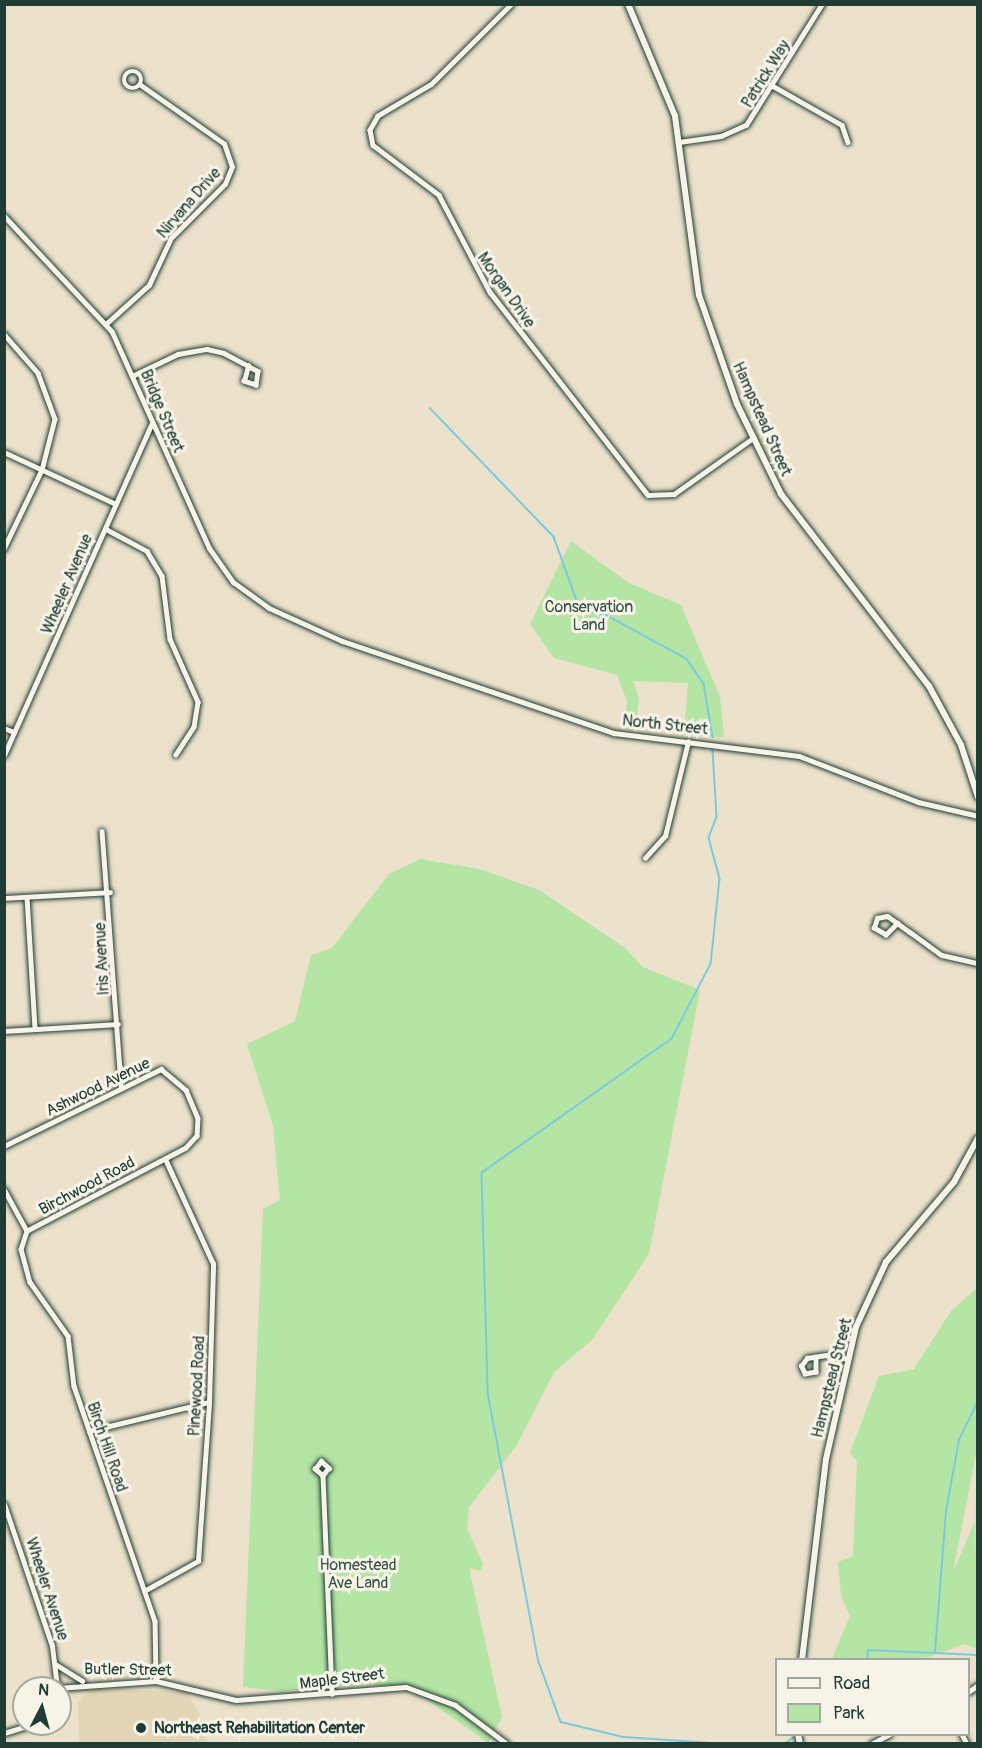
<!DOCTYPE html>
<style>
body{margin:0}
#map{position:relative;width:982px;height:1748px;overflow:hidden;background:#ece1cb;font-family:Pangolin,sans-serif}
div>[style]{position:absolute}
.built>*{inset:0;background:#e4d5b7}
.green>*{inset:0;background:#b4e5a5}
.stream>*{height:1.5px;margin:-0.75px;padding:0 0.75px;transform-origin:0.75px;border-radius:0.75px;background:#7dc9dc}
.roads{filter:drop-shadow(0 0 2px #1f3d34) drop-shadow(0 0 2px #1f3d34)}
.minor>*{height:4.5px;margin:-2.25px;padding:0 2.25px;transform-origin:2.25px;border-radius:2.25px;background:#f7f3e8}
.minor>.ring{margin:-2.25px;padding:0;box-sizing:content-box;background:none;border:4.5px solid #f7f3e8;border-radius:50%}
.tertiary>*{height:5px;margin:-2.5px;padding:0 2.5px;transform-origin:2.5px;border-radius:2.5px;background:#f7f3e8}
.secondary>*{height:6px;margin:-3px;padding:0 3px;transform-origin:3px;border-radius:3px;background:#f7f3e8}
.dots>*{width:16px;height:16px;translate:-50% -50%;box-sizing:border-box;border:3px solid #f7f3e8;border-radius:50%}
span{translate:-50% -50%;white-space:nowrap;text-align:center;line-height:1.15;-webkit-text-stroke:6px #f7f3e8;paint-order:stroke}
.street-label{font-size:16px;color:#1f3d34}
.park-label{font-size:16px;color:#355645}
.poi-label{font-size:16px;color:#1f3d34;font-weight:700}
.left{translate:0 -50%;text-align:left}
.frame{position:absolute;inset:0;border:6px solid #1f3d34;pointer-events:none}
.legend{position:absolute;left:775px;top:1658px;width:195px;height:78px;box-sizing:border-box;background:#f7f3e8;border:2px solid #a1aaa0;margin:0;padding:8px 10px;list-style:none;font-size:18px;color:#1f3d34}
.legend li{display:flex;align-items:center;gap:12px;height:30px}
.legend b{width:30px;border:2px solid #a1aaa0}
.north{position:absolute;left:12px;top:1676px;width:60px;height:60px;box-sizing:border-box;background:#f7f3e8;border:2px solid #a1aaa0;border-radius:50%;rotate:6deg;font-size:16px;font-weight:700;line-height:24px;text-align:center;color:#1f3d34}
.north::after{content:'';display:block;margin:auto;width:21px;height:27px;background:#1f3d34;clip-path:polygon(50% 0,100% 100%,50% 72%,0 100%)}
</style>
<div id="map">
<div class="built">
<div style="clip-path:polygon(93px 1688px,186px 1692px,199px 1712px,207px 1743px,79px 1743px,78px 1702px)"></div>
</div>
<div class="green">
<div style="clip-path:polygon(571px 541px,629px 583px,681px 605px,720px 697px,724px 737px,684px 735px,688px 683px,633px 681px,639px 699px,635px 731px,623px 728px,627px 701px,617px 675px,554px 658px,530px 624px)"></div>
<div style="clip-path:polygon(420px 859px,480px 869px,539px 890px,625px 948px,643px 967px,700px 990px,649px 1254px,592px 1340px,554px 1372px,517px 1445px,469px 1507px,467px 1528px,483px 1564px,481px 1571px,469px 1568px,502px 1717px,488px 1743px,416px 1692px,370px 1684px,282px 1691px,243px 1687px,263px 1209px,280px 1200px,273px 1126px,247px 1044px,295px 1021px,311px 955px,332px 948px,389px 874px)"></div>
<div style="clip-path:polygon(977px 1288px,977px 1449px,953px 1572px,975px 1521px,975px 1487px,977px 1649px,965px 1644px,923px 1659px,832px 1659px,850px 1616px,841px 1596px,838px 1562px,853px 1556px,857px 1462px,850px 1453px,879px 1376px,914px 1369px,951px 1311px)"></div>
</div>
<div class="stream">
<div style="left:430px;top:408px;width:179px;rotate:46.1deg"></div>
<div style="left:554px;top:537px;width:79px;rotate:70deg"></div>
<div style="left:581px;top:611px;width:25px;rotate:9deg"></div>
<div style="left:606px;top:615px;width:92px;rotate:28.5deg"></div>
<div style="left:687px;top:659px;width:30px;rotate:56deg"></div>
<div style="left:704px;top:684px;width:54px;rotate:80.4deg"></div>
<div style="left:713px;top:750px;width:67px;rotate:86.6deg"></div>
<div style="left:717px;top:817px;width:22px;rotate:111deg"></div>
<div style="left:709px;top:838px;width:42px;rotate:75deg"></div>
<div style="left:720px;top:879px;width:85px;rotate:96deg"></div>
<div style="left:711px;top:964px;width:85px;rotate:117.5deg"></div>
<div style="left:672px;top:1039px;width:232px;rotate:144.8deg"></div>
<div style="left:482px;top:1173px;width:220px;rotate:88.4deg"></div>
<div style="left:488px;top:1393px;width:274px;rotate:79.3deg"></div>
<div style="left:539px;top:1662px;width:64px;rotate:69.9deg"></div>
<div style="left:561px;top:1722px;width:65px;rotate:13.4deg"></div>
<div style="left:624px;top:1737px;width:103px;rotate:3.9deg"></div>
<div style="left:935px;top:1652px;width:141px;rotate:-85.5deg"></div>
<div style="left:946px;top:1511px;width:72px;rotate:-79.6deg"></div>
<div style="left:959px;top:1440px;width:43px;rotate:-64deg"></div>
<div style="left:867px;top:1660px;width:10px;rotate:-84deg"></div>
<div style="left:868px;top:1650px;width:110px;rotate:2.6deg"></div>
<div style="left:784px;top:1744px;width:11px;rotate:-34deg"></div>
</div>
<div class="roads">
<div class="minor">
<div style="left:512px;top:4px;width:113px;rotate:135deg"></div>
<div style="left:432px;top:84px;width:63px;rotate:149.3deg"></div>
<div style="left:378px;top:116px;width:16px;rotate:120deg"></div>
<div style="left:370px;top:130px;width:15px;rotate:79deg"></div>
<div style="left:373px;top:145px;width:83px;rotate:37.1deg"></div>
<div style="left:439px;top:195px;width:110px;rotate:62.3deg"></div>
<div style="left:490px;top:292px;width:257px;rotate:52.1deg"></div>
<div style="left:648px;top:495px;width:26px;rotate:-2deg"></div>
<div style="left:674px;top:494px;width:97px;rotate:-35.3deg"></div>
<div class="ring" style="left:124px;top:71px;width:13.5px;height:13.5px"></div>
<div style="left:773px;top:86px;width:79px;rotate:29.5deg"></div>
<div style="left:842px;top:125px;width:18px;rotate:71deg"></div>
<div style="left:679px;top:142px;width:42px;rotate:-8.1deg"></div>
<div style="left:721px;top:136px;width:27px;rotate:-24deg"></div>
<div style="left:746px;top:125px;width:143px;rotate:-57.9deg"></div>
<div style="left:106px;top:324px;width:58px;rotate:-42.2deg"></div>
<div style="left:149px;top:285px;width:52px;rotate:-64.9deg"></div>
<div style="left:171px;top:238px;width:76px;rotate:-45deg"></div>
<div style="left:225px;top:184px;width:18px;rotate:-68deg"></div>
<div style="left:232px;top:167px;width:24px;rotate:-109deg"></div>
<div style="left:224px;top:144px;width:103px;rotate:-144.9deg"></div>
<div style="left:4px;top:334px;width:52px;rotate:48.9deg"></div>
<div style="left:38px;top:373px;width:49px;rotate:69.7deg"></div>
<div style="left:55px;top:419px;width:53px;rotate:104.3deg"></div>
<div style="left:42px;top:470px;width:88px;rotate:115.7deg"></div>
<div style="left:132px;top:376px;width:51px;rotate:-25.6deg"></div>
<div style="left:178px;top:354px;width:29px;rotate:-10deg"></div>
<div style="left:207px;top:349px;width:17px;rotate:13deg"></div>
<div style="left:224px;top:353px;width:27px;rotate:28deg"></div>
<div style="left:248px;top:366px;width:11px;rotate:27deg"></div>
<div style="left:258px;top:371px;width:14px;rotate:98deg"></div>
<div style="left:256px;top:385px;width:13px;rotate:-162deg"></div>
<div style="left:244px;top:381px;width:16px;rotate:-75deg"></div>
<div style="left:4px;top:452px;width:123px;rotate:24.9deg"></div>
<div style="left:106px;top:529px;width:47px;rotate:28.2deg"></div>
<div style="left:147px;top:551px;width:29px;rotate:59deg"></div>
<div style="left:162px;top:576px;width:64px;rotate:82.8deg"></div>
<div style="left:170px;top:639px;width:69px;rotate:66deg"></div>
<div style="left:198px;top:702px;width:25px;rotate:99deg"></div>
<div style="left:194px;top:727px;width:33px;rotate:123deg"></div>
<div style="left:4px;top:728px;width:11px;rotate:22deg"></div>
<div style="left:102px;top:831px;width:256px;rotate:85.7deg"></div>
<div style="left:645px;top:858px;width:30px;rotate:-48deg"></div>
<div style="left:665px;top:836px;width:97px;rotate:-76.3deg"></div>
<div style="left:27px;top:897px;width:132px;rotate:86.5deg"></div>
<div style="left:4px;top:898px;width:106px;rotate:-3.2deg"></div>
<div style="left:898px;top:923px;width:17px;rotate:135deg"></div>
<div style="left:886px;top:935px;width:14px;rotate:-150deg"></div>
<div style="left:874px;top:928px;width:10px;rotate:-73deg"></div>
<div style="left:877px;top:918px;width:10px;rotate:-11deg"></div>
<div style="left:887px;top:916px;width:2px;rotate:27deg"></div>
<div style="left:889px;top:917px;width:26px;rotate:36deg"></div>
<div style="left:910px;top:932px;width:39px;rotate:36deg"></div>
<div style="left:942px;top:955px;width:37px;rotate:13deg"></div>
<div style="left:4px;top:1031px;width:114px;rotate:-3.5deg"></div>
<div style="left:4px;top:1146px;width:175px;rotate:-26.1deg"></div>
<div style="left:161px;top:1069px;width:33px;rotate:40deg"></div>
<div style="left:186px;top:1090px;width:30px;rotate:67deg"></div>
<div style="left:198px;top:1118px;width:18px;rotate:93deg"></div>
<div style="left:197px;top:1136px;width:16px;rotate:133deg"></div>
<div style="left:186px;top:1148px;width:179px;rotate:152.4deg"></div>
<div style="left:4px;top:1189px;width:48px;rotate:61.3deg"></div>
<div style="left:27px;top:1231px;width:19px;rotate:108deg"></div>
<div style="left:21px;top:1249px;width:34px;rotate:75deg"></div>
<div style="left:30px;top:1282px;width:66px;rotate:54.9deg"></div>
<div style="left:68px;top:1336px;width:50px;rotate:83.2deg"></div>
<div style="left:74px;top:1386px;width:249px;rotate:71deg"></div>
<div style="left:155px;top:1621px;width:60px;rotate:89deg"></div>
<div style="left:816px;top:1357px;width:15px;rotate:90deg"></div>
<div style="left:816px;top:1372px;width:11px;rotate:170deg"></div>
<div style="left:805px;top:1374px;width:9px;rotate:-117deg"></div>
<div style="left:801px;top:1366px;width:10px;rotate:-53deg"></div>
<div style="left:807px;top:1358px;width:19px;rotate:-9deg"></div>
<div style="left:826px;top:1355px;width:22px;rotate:10deg"></div>
<div style="left:89px;top:1431px;width:123px;rotate:-13.6deg"></div>
<div style="left:323px;top:1476px;width:11px;rotate:-139deg"></div>
<div style="left:315px;top:1469px;width:10px;rotate:-53deg"></div>
<div style="left:321px;top:1461px;width:11px;rotate:41deg"></div>
<div style="left:329px;top:1468px;width:10px;rotate:127deg"></div>
<div style="left:323px;top:1476px;width:218px;rotate:87.6deg"></div>
<div style="left:144px;top:1591px;width:62px;rotate:-29.1deg"></div>
<div style="left:198px;top:1561px;width:159px;rotate:-86deg"></div>
<div style="left:209px;top:1402px;width:138px;rotate:-88.3deg"></div>
<div style="left:213px;top:1264px;width:115px;rotate:-114.6deg"></div>
<div style="left:962px;top:1734px;width:11px;rotate:63deg"></div>
</div>
<div class="tertiary">
<div style="left:4px;top:216px;width:158px;rotate:47deg"></div>
<div style="left:112px;top:332px;width:237px;rotate:65.8deg"></div>
<div style="left:209px;top:548px;width:42px;rotate:54.8deg"></div>
<div style="left:233px;top:582px;width:44px;rotate:35.8deg"></div>
<div style="left:269px;top:608px;width:80px;rotate:24.3deg"></div>
<div style="left:342px;top:641px;width:287px;rotate:18.7deg"></div>
<div style="left:614px;top:733px;width:186px;rotate:7.1deg"></div>
<div style="left:799px;top:756px;width:128px;rotate:21.1deg"></div>
<div style="left:918px;top:802px;width:62px;rotate:13.1deg"></div>
<div style="left:4px;top:755px;width:364px;rotate:-66deg"></div>
<div style="left:4px;top:1504px;width:150px;rotate:71.3deg"></div>
<div style="left:52px;top:1646px;width:38px;rotate:83deg"></div>
<div style="left:55px;top:1664px;width:32px;rotate:32deg"></div>
<div style="left:57px;top:1688px;width:99px;rotate:-4deg"></div>
<div style="left:156px;top:1681px;width:82px;rotate:13.4deg"></div>
<div style="left:236px;top:1700px;width:170px;rotate:-4.4deg"></div>
<div style="left:406px;top:1687px;width:52px;rotate:20.2deg"></div>
<div style="left:455px;top:1705px;width:65px;rotate:36.9deg"></div>
<div style="left:968px;top:1692px;width:12px;rotate:-35deg"></div>
<div style="left:4px;top:1733px;width:30px;rotate:-17deg"></div>
<div style="left:871px;top:1744px;width:21px;rotate:-28deg"></div>
</div>
<div class="secondary">
<div style="left:628px;top:4px;width:121px;rotate:67.2deg"></div>
<div style="left:675px;top:116px;width:181px;rotate:82.4deg"></div>
<div style="left:699px;top:295px;width:115px;rotate:70.8deg"></div>
<div style="left:737px;top:404px;width:100px;rotate:63.9deg"></div>
<div style="left:781px;top:494px;width:242px;rotate:52.4deg"></div>
<div style="left:929px;top:686px;width:67px;rotate:61.5deg"></div>
<div style="left:961px;top:745px;width:55px;rotate:71.9deg"></div>
<div style="left:802px;top:1660px;width:202px;rotate:-83.2deg"></div>
<div style="left:826px;top:1459px;width:135px;rotate:-77.2deg"></div>
<div style="left:856px;top:1327px;width:72px;rotate:-65.2deg"></div>
<div style="left:886px;top:1262px;width:105px;rotate:-49.6deg"></div>
<div style="left:954px;top:1182px;width:50px;rotate:-61.4deg"></div>
<div style="left:798px;top:1734px;width:10px;rotate:79deg"></div>
</div>
</div>
<div class="dots">
<div style="left:141px;top:1728px;background:#1f3d34"></div>
</div>
<div class="street-label">
<span style="left:766px;top:74px;rotate:-58deg">Patrick Way</span>
<span style="left:189px;top:203px;rotate:-49deg">Nirvana Drive</span>
<span style="left:506px;top:290px;rotate:55deg">Morgan Drive</span>
<span style="left:162px;top:411px;rotate:67deg">Bridge Street</span>
<span style="left:762px;top:419px;rotate:66deg">Hampstead Street</span>
<span style="left:67px;top:584px;rotate:-67deg">Wheeler Avenue</span>
<span style="left:665px;top:725px;rotate:6deg">North Street</span>
<span style="left:102px;top:959px;rotate:-93deg">Iris Avenue</span>
<span style="left:98px;top:1087px;rotate:-26deg">Ashwood Avenue</span>
<span style="left:87px;top:1186px;rotate:-28deg">Birchwood Road</span>
<span style="left:832px;top:1378px;rotate:-76deg">Hampstead Street</span>
<span style="left:197px;top:1386px;rotate:-87deg">Pinewood Road</span>
<span style="left:107px;top:1447px;rotate:71deg">Birch Hill Road</span>
<span style="left:47px;top:1589px;rotate:72deg">Wheeler Avenue</span>
<span style="left:128px;top:1670px;rotate:1deg">Butler Street</span>
<span style="left:342px;top:1679px;rotate:-7deg">Maple Street</span>
</div>
<div class="park-label">
<span style="left:589px;top:616px">Conservation<br>Land</span>
<span style="left:358px;top:1574px">Homestead<br>Ave Land</span>
</div>
<div class="poi-label">
<span class="left" style="left:154px;top:1728px">Northeast Rehabilitation Center</span>
</div>
<div class="frame"></div>
<ul class="legend">
<li><b style="height:8px;background:#f7f3e8"></b>Road</li>
<li><b style="height:16px;background:#b4e5a5"></b>Park</li>
</ul>
<div class="north">N</div>
</div>
